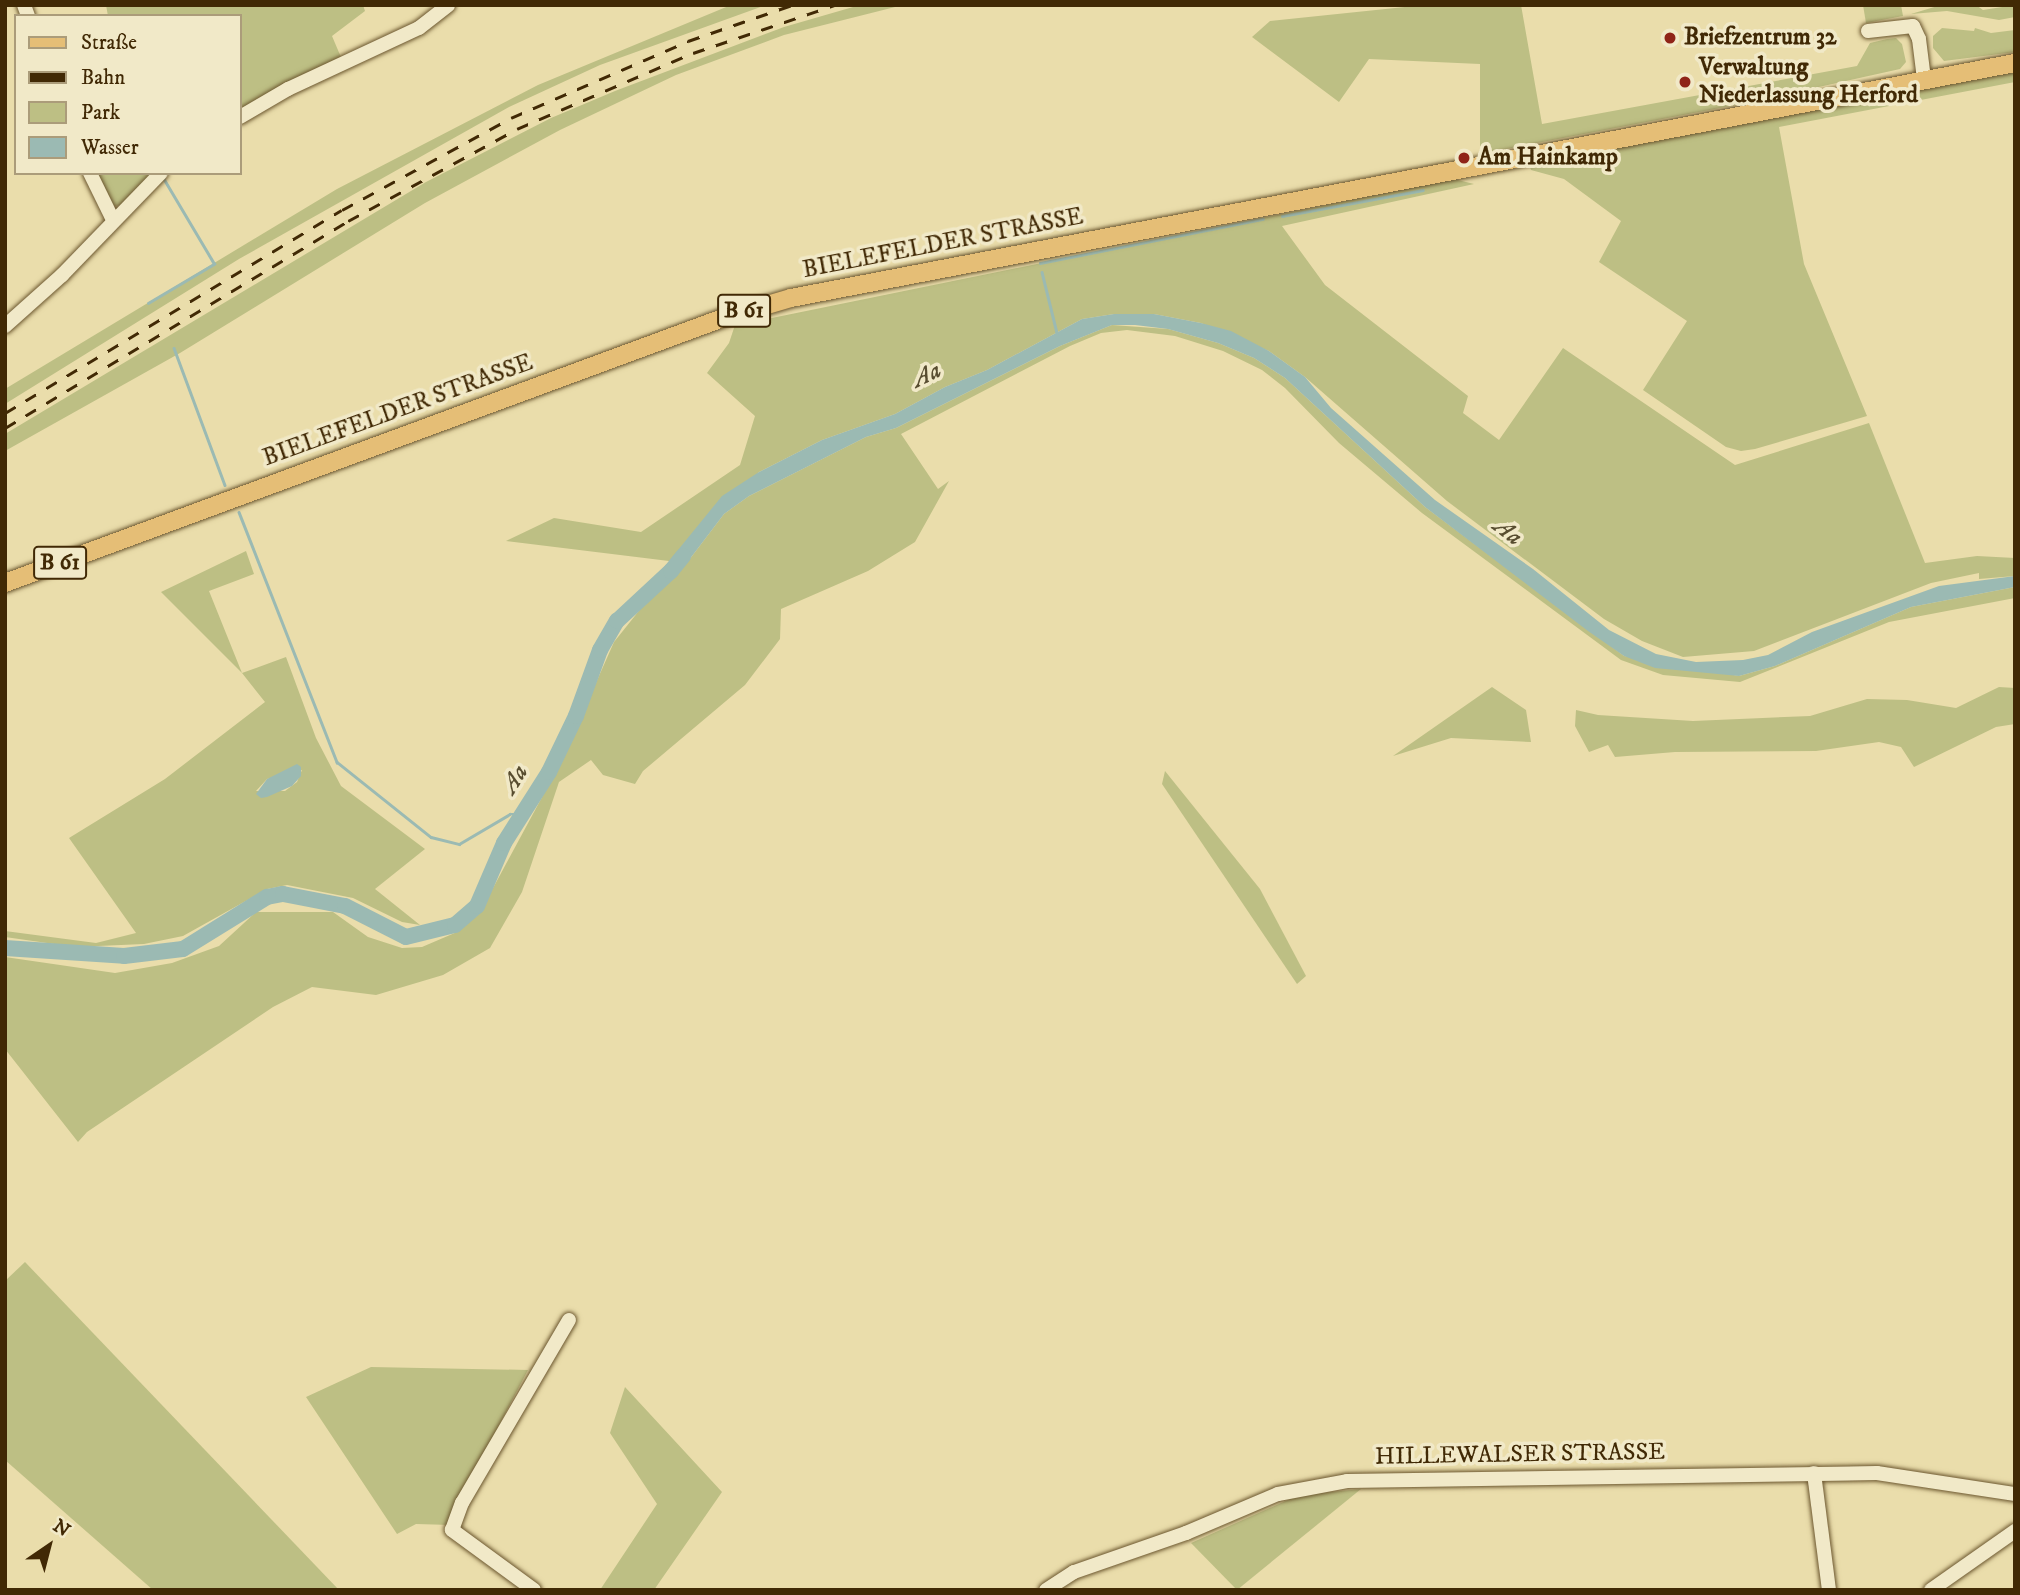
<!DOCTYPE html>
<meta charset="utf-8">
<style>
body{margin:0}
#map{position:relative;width:2020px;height:1595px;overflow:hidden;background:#eaddab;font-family:"IM FELL DW Pica",serif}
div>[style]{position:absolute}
.green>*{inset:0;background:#bdbf84}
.water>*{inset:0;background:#9bbab3}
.stream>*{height:2.5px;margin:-1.25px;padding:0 1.25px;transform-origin:1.25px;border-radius:1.25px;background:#9bbab3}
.river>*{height:16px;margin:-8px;padding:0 8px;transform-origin:8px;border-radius:8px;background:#9bbab3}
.roads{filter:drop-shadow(0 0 2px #6b562e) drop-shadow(0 0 2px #6b562e)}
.minor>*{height:14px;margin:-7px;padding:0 7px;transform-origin:7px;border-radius:7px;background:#f1e9c8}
.major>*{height:18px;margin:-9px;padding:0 9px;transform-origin:9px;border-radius:9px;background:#e5be76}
.rail>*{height:2.5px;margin-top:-1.25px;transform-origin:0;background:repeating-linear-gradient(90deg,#412905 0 12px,transparent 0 24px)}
.dots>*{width:19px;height:19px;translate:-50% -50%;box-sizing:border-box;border:4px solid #f1e9c8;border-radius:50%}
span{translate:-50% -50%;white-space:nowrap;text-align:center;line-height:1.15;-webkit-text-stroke:7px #f1e9c8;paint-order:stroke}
.shield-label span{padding:2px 5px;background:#f1e9c8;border:2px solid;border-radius:5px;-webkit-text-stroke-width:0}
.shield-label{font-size:23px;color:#412905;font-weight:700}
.poi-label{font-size:24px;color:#412905;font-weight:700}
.left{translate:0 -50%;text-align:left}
.street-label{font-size:24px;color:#412905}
.water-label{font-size:26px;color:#584d30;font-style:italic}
.frame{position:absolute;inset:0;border:7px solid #412905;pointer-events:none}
.legend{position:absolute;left:14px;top:14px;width:228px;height:161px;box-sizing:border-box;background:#f1e9c8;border:2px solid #ab9c7a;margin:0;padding:9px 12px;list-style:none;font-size:21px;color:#412905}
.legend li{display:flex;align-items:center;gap:14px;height:35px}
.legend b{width:35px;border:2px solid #ab9c7a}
.north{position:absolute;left:14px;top:1511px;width:70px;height:70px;-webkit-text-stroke:5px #f1e9c8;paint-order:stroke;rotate:35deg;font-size:19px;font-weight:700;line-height:28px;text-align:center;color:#412905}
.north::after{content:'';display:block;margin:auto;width:24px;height:32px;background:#412905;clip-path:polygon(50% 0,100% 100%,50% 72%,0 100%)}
</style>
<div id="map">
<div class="green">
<div style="clip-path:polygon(106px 5px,363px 5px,365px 11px,332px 36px,343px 62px,244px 110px,240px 104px,240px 16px,108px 16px)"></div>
<div style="clip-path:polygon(731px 5px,766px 5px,600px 65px,509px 107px,239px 259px,5px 404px,5px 389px,337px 189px,538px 85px)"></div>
<div style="clip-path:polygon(860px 5px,903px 5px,784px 35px,676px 75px,560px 130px,425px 203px,180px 353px,5px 451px,5px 434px,426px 182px,551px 118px,615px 91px,784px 27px)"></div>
<div style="clip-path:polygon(1424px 5px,1521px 5px,1542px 124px,1857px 66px,1870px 43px,1887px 39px,1896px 38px,1902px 44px,1906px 62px,1900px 69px,1746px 103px,1480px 154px,1480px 64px,1369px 59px,1339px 102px,1252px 37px,1270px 21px)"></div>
<div style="clip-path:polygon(1863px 5px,1901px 5px,1903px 16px,1866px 23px)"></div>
<div style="clip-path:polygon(1941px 5px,1976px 5px,1983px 10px,2015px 5px,2015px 17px,1999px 20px,1947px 11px,1911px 14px)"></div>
<div style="clip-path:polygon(1942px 28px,1974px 31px,1975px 28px,1991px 33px,2015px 30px,2015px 52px,1944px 61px,1933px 48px,1933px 36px)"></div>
<div style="clip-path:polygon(2015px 71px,2015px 82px,1779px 127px,1804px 264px,1867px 416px,1755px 449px,1741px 451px,1726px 447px,1643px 390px,1687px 321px,1599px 262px,1621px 221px,1564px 179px,1531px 170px,1530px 167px,1538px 162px)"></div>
<div style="clip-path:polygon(96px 173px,157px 173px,123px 205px,115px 206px,108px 204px)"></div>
<div style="clip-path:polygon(1454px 179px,1474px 184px,1282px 226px,1325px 285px,1468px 396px,1463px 413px,1499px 440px,1563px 348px,1735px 465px,1869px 423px,1925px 563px,1977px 556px,2015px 558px,2015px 576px,1979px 579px,1979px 573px,1931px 583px,1754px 651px,1683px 657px,1642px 641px,1604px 619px,1447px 501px,1305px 377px,1269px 351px,1201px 323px,1154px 314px,1114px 314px,1082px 319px,987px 370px,945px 387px,895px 414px,822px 440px,759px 472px,669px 561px,506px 541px,554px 518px,641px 532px,740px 465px,755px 416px,707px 373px,729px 343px,735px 325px,755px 318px,757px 321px)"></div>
<div style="clip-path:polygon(1112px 325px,1168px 329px,1218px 343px,1254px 358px,1285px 378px,1425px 507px,1624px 656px,1739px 676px,1775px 666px,1911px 607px,2015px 587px,2015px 598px,1889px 622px,1740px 682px,1663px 675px,1621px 660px,1422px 513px,1339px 443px,1285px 388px,1262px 370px,1223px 351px,1175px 336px,1127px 330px,1101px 333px,1070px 346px,901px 434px,938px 489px,949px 481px,915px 542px,868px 571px,781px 609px,780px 639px,745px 685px,643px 771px,635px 784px,603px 775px,591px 760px,559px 782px,522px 892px,490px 948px,443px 975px,376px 995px,312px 987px,273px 1007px,87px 1132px,78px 1142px,5px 1049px,5px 957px,115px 973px,172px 963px,219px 946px,256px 912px,333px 912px,368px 937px,402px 948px,422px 947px,457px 932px,479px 914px,561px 762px,614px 642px,642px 607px,686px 564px,724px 514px,749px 496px,866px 437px,896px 428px,1060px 346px)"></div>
<div style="clip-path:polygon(evenodd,246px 551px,254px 574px,209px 591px,242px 673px,286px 657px,316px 738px,341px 786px,425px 849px,375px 889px,420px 925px,402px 922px,353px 898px,287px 885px,267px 889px,183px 936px,144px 944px,75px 947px,5px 937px,5px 931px,96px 943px,136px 933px,69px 838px,165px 779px,265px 702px,242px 673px,161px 592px,246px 551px,302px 770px,297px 782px,285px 791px,256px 791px,267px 779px,302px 770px)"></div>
<div style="clip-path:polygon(1492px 687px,1526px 710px,1531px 742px,1451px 738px,1393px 756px)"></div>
<div style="clip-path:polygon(1999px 687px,2015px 688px,2015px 724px,1996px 727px,1914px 767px,1901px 747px,1879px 742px,1816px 751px,1675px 752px,1615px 757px,1608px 745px,1589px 752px,1575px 726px,1576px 710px,1598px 715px,1693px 721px,1810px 716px,1867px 699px,1907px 700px,1956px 708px)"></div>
<div style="clip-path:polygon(1165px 771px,1260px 889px,1306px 976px,1297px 984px,1162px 784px)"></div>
<div style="clip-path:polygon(25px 1262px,339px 1590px,153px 1590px,5px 1460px,5px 1281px)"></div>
<div style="clip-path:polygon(371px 1367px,528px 1370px,458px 1503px,451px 1525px,416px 1524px,397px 1534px,306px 1397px)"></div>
<div style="clip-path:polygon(625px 1387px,722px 1492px,654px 1590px,600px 1590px,657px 1504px,610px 1433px)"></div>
<div style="clip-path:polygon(1361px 1489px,1237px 1590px,1191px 1543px,1299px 1495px)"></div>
</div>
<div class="water">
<div style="clip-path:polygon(1114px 314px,1154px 314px,1201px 323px,1231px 331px,1269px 351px,1305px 377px,1331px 408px,1435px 500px,1533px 569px,1609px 630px,1656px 654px,1696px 662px,1743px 660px,1768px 655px,1812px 632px,1939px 586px,2015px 576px,2015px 587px,1911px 607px,1775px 666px,1739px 676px,1655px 668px,1624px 656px,1588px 631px,1425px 507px,1285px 378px,1254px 358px,1218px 343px,1168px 329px,1135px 325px,1112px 325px,1060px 346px,896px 428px,866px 437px,749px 496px,724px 514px,686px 564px,671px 571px,669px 561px,722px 496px,759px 472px,822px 440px,895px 414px,945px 387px,987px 370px,1082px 319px)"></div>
<div style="clip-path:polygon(297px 764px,301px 767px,301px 776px,292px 786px,267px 797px,261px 798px,256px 794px,267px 779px)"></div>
</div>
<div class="stream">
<div style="left:1282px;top:216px;width:143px;rotate:-10.4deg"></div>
<div style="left:1040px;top:263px;width:227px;rotate:-11.2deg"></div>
<div style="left:1042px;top:272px;width:63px;rotate:76.2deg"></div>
<div style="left:148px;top:303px;width:77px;rotate:-30.6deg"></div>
<div style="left:214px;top:264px;width:100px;rotate:-120.7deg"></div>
<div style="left:174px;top:348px;width:146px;rotate:69.6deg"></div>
<div style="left:239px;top:512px;width:269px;rotate:68.6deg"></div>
<div style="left:337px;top:762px;width:120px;rotate:38.6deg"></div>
<div style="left:431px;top:837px;width:29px;rotate:14deg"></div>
<div style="left:459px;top:844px;width:59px;rotate:-30.5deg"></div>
<div style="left:510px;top:814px;width:12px"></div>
</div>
<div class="river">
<div style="left:5px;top:948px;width:119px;rotate:3.8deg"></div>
<div style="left:124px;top:956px;width:59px;rotate:-6.8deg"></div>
<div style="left:183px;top:949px;width:99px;rotate:-31.8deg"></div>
<div style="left:267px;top:897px;width:16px;rotate:-11deg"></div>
<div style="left:283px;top:894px;width:63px;rotate:11deg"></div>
<div style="left:345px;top:906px;width:68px;rotate:26.9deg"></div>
<div style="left:406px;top:937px;width:50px;rotate:-13.8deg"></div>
<div style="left:455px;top:925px;width:29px;rotate:-41deg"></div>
<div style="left:477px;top:906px;width:69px;rotate:-66.8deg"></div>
<div style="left:504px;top:843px;width:84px;rotate:-57.6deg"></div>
<div style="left:549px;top:772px;width:62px;rotate:-64.3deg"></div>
<div style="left:576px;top:716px;width:70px;rotate:-70deg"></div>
<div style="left:600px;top:650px;width:34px;rotate:-60deg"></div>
<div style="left:617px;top:621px;width:74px;rotate:-42.8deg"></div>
<div style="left:671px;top:571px;width:19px;rotate:-51deg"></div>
</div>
<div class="roads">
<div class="minor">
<div style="left:24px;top:5px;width:12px;rotate:70deg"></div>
<div style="left:1868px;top:31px;width:45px;rotate:-6.3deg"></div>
<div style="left:1913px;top:26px;width:14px;rotate:65deg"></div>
<div style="left:1919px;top:39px;width:40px;rotate:82.9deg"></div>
<div style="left:240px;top:117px;width:56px;rotate:-30.3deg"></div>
<div style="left:288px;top:89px;width:145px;rotate:-25deg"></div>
<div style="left:419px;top:28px;width:37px;rotate:-38deg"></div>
<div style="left:90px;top:173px;width:52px;rotate:63.9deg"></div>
<div style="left:5px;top:326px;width:76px;rotate:-41.8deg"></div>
<div style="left:62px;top:275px;width:142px;rotate:-45.9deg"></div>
<div style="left:1814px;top:1473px;width:118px;rotate:82.7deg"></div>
<div style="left:534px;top:1590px;width:102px;rotate:-143.8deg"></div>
<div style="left:452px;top:1530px;width:29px;rotate:-70deg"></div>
<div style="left:462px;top:1503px;width:212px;rotate:-59.7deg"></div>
<div style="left:1046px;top:1590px;width:33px;rotate:-33deg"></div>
<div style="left:1074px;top:1572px;width:119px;rotate:-19.2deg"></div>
<div style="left:1186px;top:1533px;width:100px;rotate:-23deg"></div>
<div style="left:1278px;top:1494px;width:70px;rotate:-10.7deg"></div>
<div style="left:1347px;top:1481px;width:530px;rotate:-0.86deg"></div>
<div style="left:1877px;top:1473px;width:140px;rotate:8.7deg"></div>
<div style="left:1931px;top:1590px;width:103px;rotate:-35.1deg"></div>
</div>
<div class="major">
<div style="left:5px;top:583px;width:765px;rotate:-20.26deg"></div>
<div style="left:723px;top:318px;width:71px;rotate:-16.4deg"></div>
<div style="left:791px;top:298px;width:1246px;rotate:-10.87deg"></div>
</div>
</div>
<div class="rail">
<div style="left:5px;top:413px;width:393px;rotate:-31.1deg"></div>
<div style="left:342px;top:210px;width:192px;rotate:-28.6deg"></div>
<div style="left:511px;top:118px;width:193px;rotate:-23.5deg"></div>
<div style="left:688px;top:41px;width:110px;rotate:-19.1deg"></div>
<div style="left:5px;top:428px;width:401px;rotate:-31.1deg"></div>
<div style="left:348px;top:221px;width:192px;rotate:-28.6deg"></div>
<div style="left:517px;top:129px;width:192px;rotate:-23.4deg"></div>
<div style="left:693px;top:53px;width:150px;rotate:-18.7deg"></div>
</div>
<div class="dots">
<div style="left:1670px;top:38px;background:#8f2418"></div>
<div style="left:1685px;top:82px;background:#8f2418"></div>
<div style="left:1464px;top:158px;background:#8f2418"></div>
</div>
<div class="shield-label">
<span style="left:744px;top:311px">B 61</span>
<span style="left:60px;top:563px">B 61</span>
</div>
<div class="poi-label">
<span class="left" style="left:1684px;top:38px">Briefzentrum 32</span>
<span class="left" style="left:1699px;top:82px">Verwaltung<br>Niederlassung Herford</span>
<span class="left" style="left:1478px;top:158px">Am Hainkamp</span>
</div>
<div class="street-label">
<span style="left:943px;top:244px;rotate:-11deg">BIELEFELDER STRASSE</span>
<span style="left:398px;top:411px;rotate:-20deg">BIELEFELDER STRASSE</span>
<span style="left:1520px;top:1455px;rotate:-1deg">HILLEWALSER STRASSE</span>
</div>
<div class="water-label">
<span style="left:927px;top:375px;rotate:-26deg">Aa</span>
<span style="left:1508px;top:532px;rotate:37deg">Aa</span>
<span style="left:515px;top:779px;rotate:-58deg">Aa</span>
</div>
<div class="frame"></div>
<ul class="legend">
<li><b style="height:9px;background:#e5be76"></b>Straße</li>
<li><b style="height:9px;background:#412905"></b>Bahn</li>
<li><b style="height:19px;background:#bdbf84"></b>Park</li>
<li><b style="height:19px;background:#9bbab3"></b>Wasser</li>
</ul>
<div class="north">N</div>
</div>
